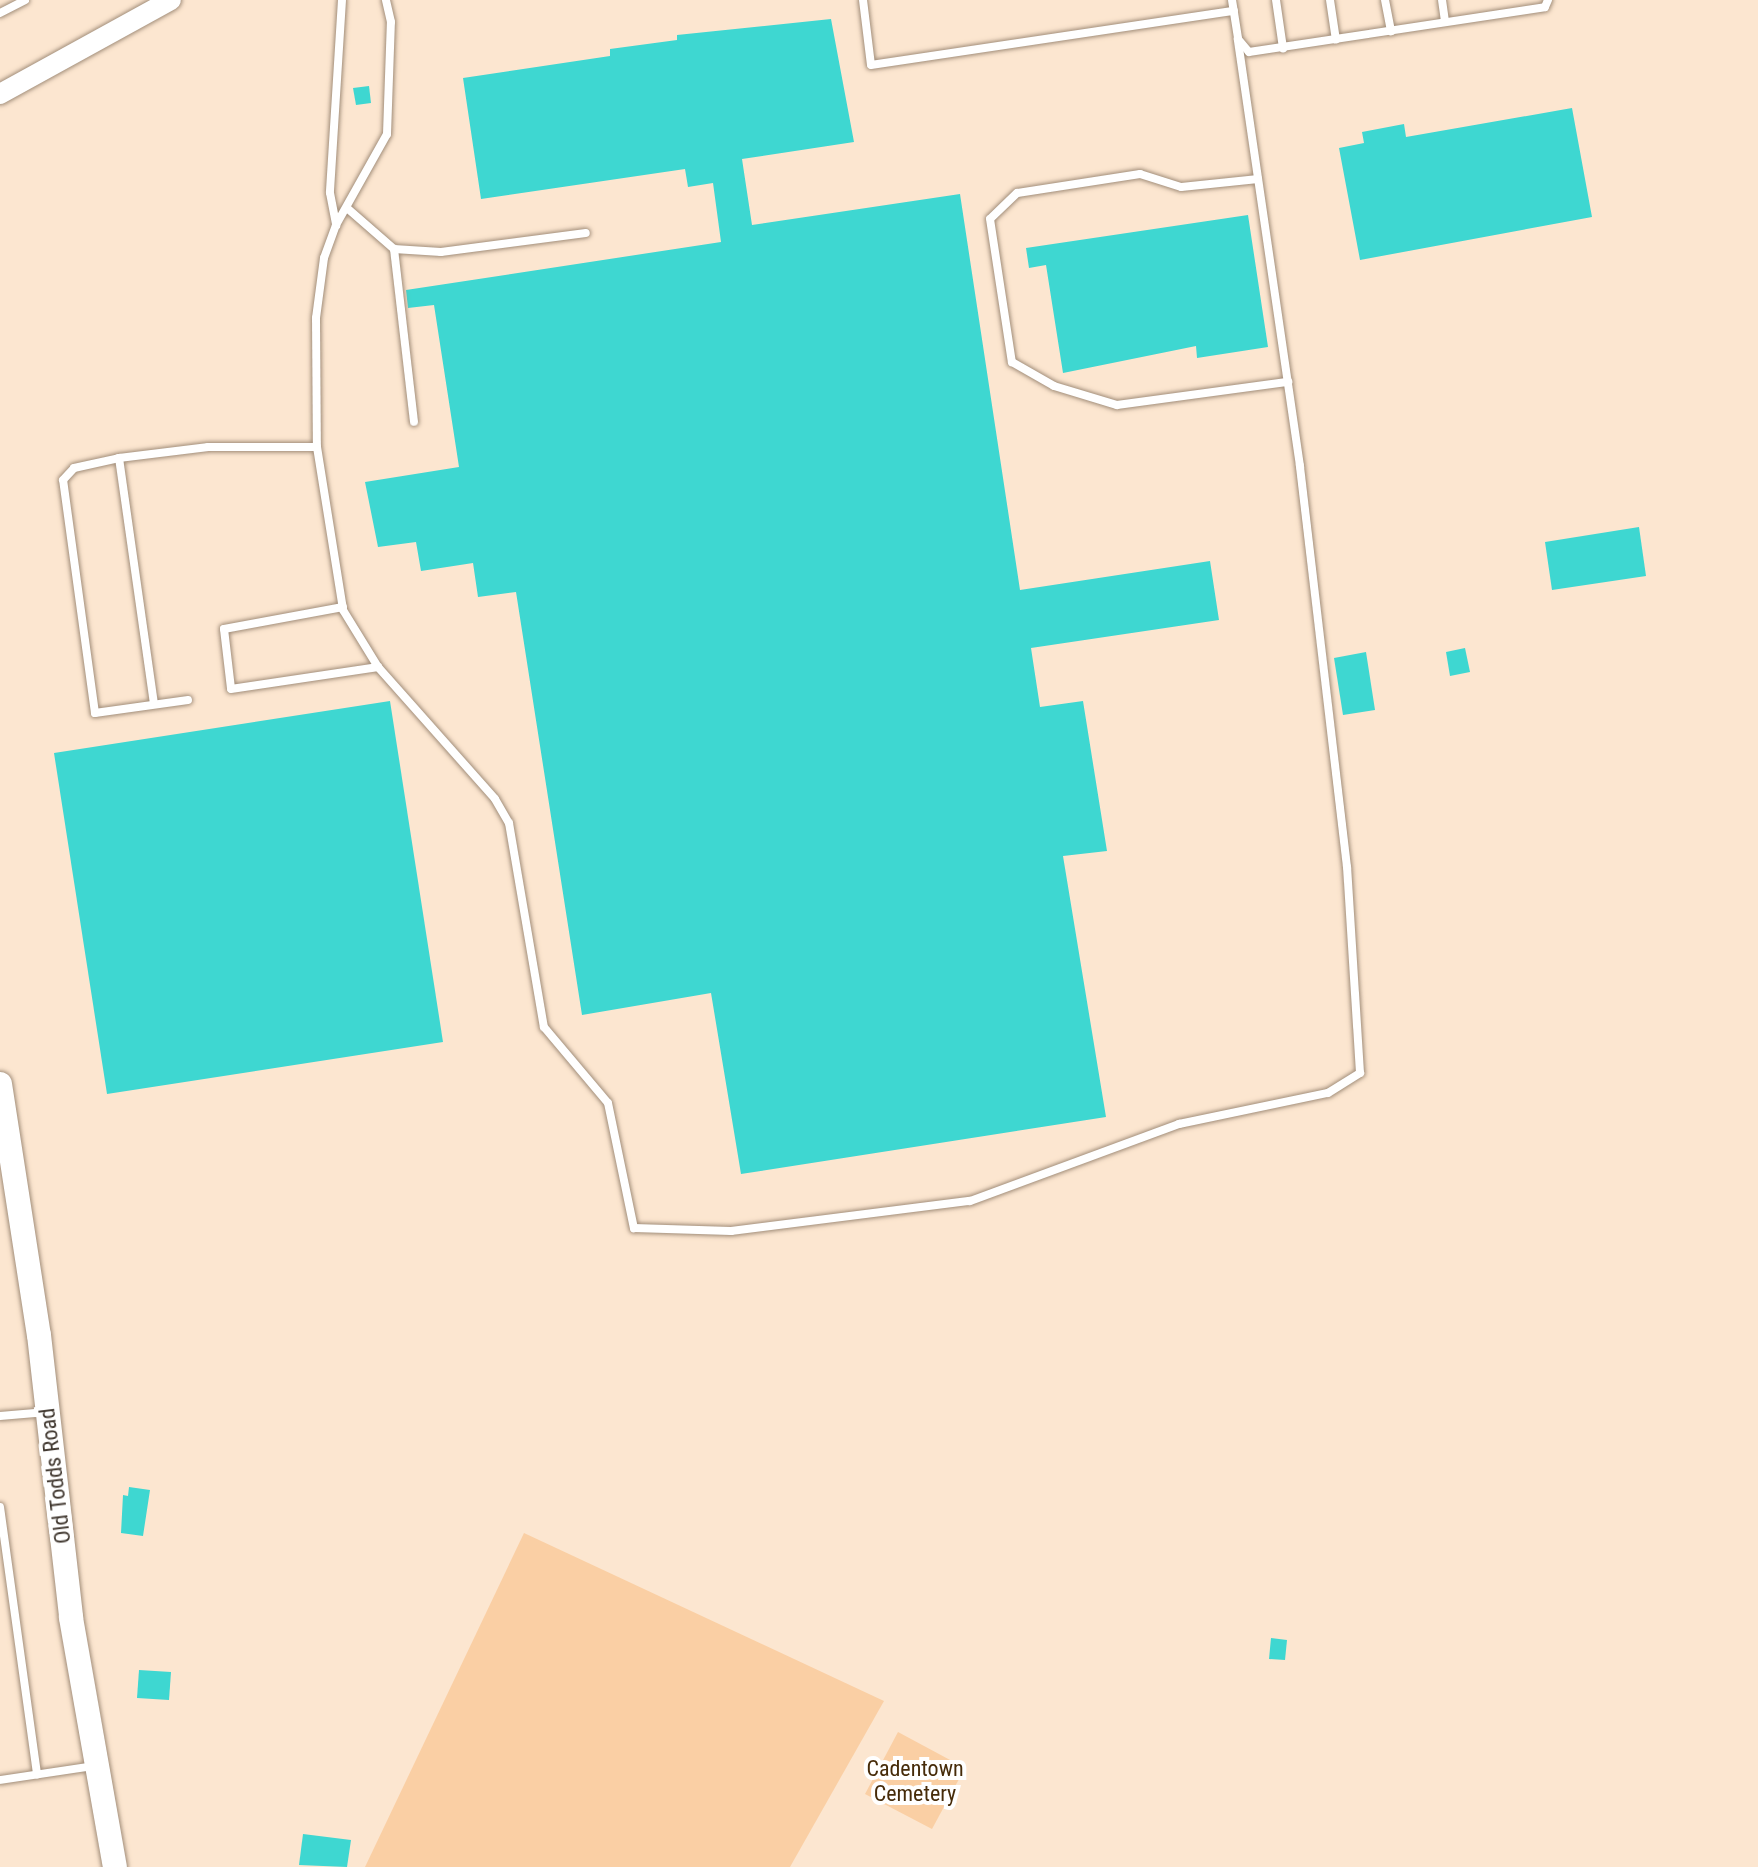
<!DOCTYPE html>
<style>
body{margin:0}
#map{position:relative;width:1758px;height:1867px;overflow:hidden;background:#fce6d0;font-family:"Roboto Condensed",sans-serif}
div>[style]{position:absolute}
.green>*{inset:0;background:#facfa4}
.building>*{inset:0;background:#3ed7d1}
.roads{filter:drop-shadow(0 0 2px #a28e7a) drop-shadow(0 0 2px #a28e7a)}
.service>*{height:8px;margin:-4px;padding:0 4px;transform-origin:4px;border-radius:4px;background:#fff}
.tertiary>*{height:20px;margin:-10px;padding:0 10px;transform-origin:10px;border-radius:10px;background:#fff}
.secondary>*{height:24px;margin:-12px;padding:0 12px;transform-origin:12px;border-radius:12px;background:#fff}
span{translate:-50% -50%;white-space:nowrap;text-align:center;line-height:1.15;-webkit-text-stroke:8px #fff;paint-order:stroke}
.street-label{font-size:22px;color:#3f362e}
.park-label{font-size:22px;color:#462b09}
</style>
<div id="map">
<div class="green">
<div style="clip-path:polygon(524px 1533px,884px 1701px,790px 1867px,365px 1867px)"></div>
<div style="clip-path:polygon(898px 1732px,965px 1768px,932px 1829px,865px 1794px)"></div>
</div>
<div class="building">
<div style="clip-path:polygon(831px 19px,854px 142px,742px 159px,752px 225px,960px 194px,1020px 590px,1210px 561px,1219px 620px,1031px 648px,1040px 707px,1083px 701px,1107px 851px,1063px 856px,1106px 1117px,741px 1174px,711px 993px,582px 1015px,516px 592px,478px 597px,473px 563px,421px 571px,416px 542px,378px 547px,365px 482px,459px 467px,434px 305px,408px 308px,406px 290px,721px 242px,713px 183px,688px 187px,685px 169px,481px 199px,463px 78px,610px 56px,610px 49px,677px 40px,677px 35px)"></div>
<div style="clip-path:polygon(369px 86px,371px 103px,356px 105px,353px 88px)"></div>
<div style="clip-path:polygon(1572px 108px,1592px 217px,1360px 260px,1339px 148px,1364px 143px,1362px 132px,1404px 124px,1406px 137px)"></div>
<div style="clip-path:polygon(1248px 215px,1268px 347px,1197px 358px,1196px 346px,1063px 373px,1046px 265px,1029px 268px,1026px 248px)"></div>
<div style="clip-path:polygon(1639px 527px,1646px 576px,1552px 590px,1545px 542px)"></div>
<div style="clip-path:polygon(1465px 648px,1470px 672px,1450px 676px,1446px 652px)"></div>
<div style="clip-path:polygon(1366px 652px,1375px 710px,1343px 715px,1334px 658px)"></div>
<div style="clip-path:polygon(390px 701px,443px 1042px,107px 1094px,54px 753px)"></div>
<div style="clip-path:polygon(129px 1487px,150px 1490px,143px 1536px,121px 1533px,123px 1495px,128px 1496px)"></div>
<div style="clip-path:polygon(1271px 1638px,1287px 1640px,1285px 1660px,1269px 1659px)"></div>
<div style="clip-path:polygon(139px 1670px,171px 1672px,169px 1700px,137px 1698px)"></div>
<div style="clip-path:polygon(303px 1834px,351px 1840px,347px 1867px,299px 1865px)"></div>
</div>
<div class="roads">
<div class="service">
<div style="left:342px;top:0;width:193px;rotate:93.6deg"></div>
<div style="left:330px;top:193px;width:33px;rotate:79deg"></div>
<div style="left:336px;top:225px;width:35px;rotate:110deg"></div>
<div style="left:324px;top:258px;width:61px;rotate:97.6deg"></div>
<div style="left:316px;top:318px;width:129px;rotate:89.6deg"></div>
<div style="left:317px;top:447px;width:165px;rotate:80.9deg"></div>
<div style="left:343px;top:610px;width:67px;rotate:58.4deg"></div>
<div style="left:378px;top:667px;width:176px;rotate:48.4deg"></div>
<div style="left:495px;top:799px;width:28px;rotate:60deg"></div>
<div style="left:509px;top:823px;width:207px;rotate:80.3deg"></div>
<div style="left:544px;top:1027px;width:99px;rotate:49.9deg"></div>
<div style="left:608px;top:1103px;width:128px;rotate:78.3deg"></div>
<div style="left:634px;top:1228px;width:97px;rotate:1.8deg"></div>
<div style="left:731px;top:1231px;width:241px;rotate:-7.2deg"></div>
<div style="left:970px;top:1201px;width:223px;rotate:-20.2deg"></div>
<div style="left:1179px;top:1124px;width:152px;rotate:-11.8deg"></div>
<div style="left:1328px;top:1093px;width:38px;rotate:-32deg"></div>
<div style="left:1360px;top:1073px;width:206px;rotate:-93.6deg"></div>
<div style="left:1347px;top:867px;width:404px;rotate:-96.7deg"></div>
<div style="left:1300px;top:466px;width:431px;rotate:-98.3deg"></div>
<div style="left:863px;top:0;width:65px;rotate:83deg"></div>
<div style="left:871px;top:65px;width:367px;rotate:-8.5deg"></div>
<div style="left:1232px;top:0;width:39px;rotate:81deg"></div>
<div style="left:1238px;top:39px;width:17px;rotate:50deg"></div>
<div style="left:1249px;top:52px;width:299px;rotate:-8.6deg"></div>
<div style="left:1545px;top:7px;width:8px;rotate:-67deg"></div>
<div style="left:1276px;top:0;width:49px;rotate:81.7deg"></div>
<div style="left:1330px;top:0;width:40px;rotate:81.5deg"></div>
<div style="left:1385px;top:0;width:32px;rotate:79deg"></div>
<div style="left:1442px;top:0;width:22px;rotate:82deg"></div>
<div style="left:0;top:13px;width:28px;rotate:-27deg"></div>
<div style="left:1258px;top:179px;width:77px;rotate:174.1deg"></div>
<div style="left:1181px;top:187px;width:43px;rotate:-162.4deg"></div>
<div style="left:1140px;top:174px;width:124px;rotate:171.2deg"></div>
<div style="left:1017px;top:193px;width:37px;rotate:136deg"></div>
<div style="left:990px;top:219px;width:145px;rotate:81.3deg"></div>
<div style="left:1012px;top:362px;width:48px;rotate:29.7deg"></div>
<div style="left:1054px;top:386px;width:66px;rotate:16.8deg"></div>
<div style="left:1117px;top:405px;width:173px;rotate:-7.7deg"></div>
<div style="left:347px;top:208px;width:62px;rotate:41.1deg"></div>
<div style="left:394px;top:249px;width:47px;rotate:3.7deg"></div>
<div style="left:441px;top:252px;width:146px;rotate:-7.5deg"></div>
<div style="left:336px;top:225px;width:104px;rotate:-60.7deg"></div>
<div style="left:387px;top:134px;width:112px;rotate:-88deg"></div>
<div style="left:391px;top:22px;width:23px;rotate:-103deg"></div>
<div style="left:394px;top:249px;width:174px;rotate:83.4deg"></div>
<div style="left:119px;top:458px;width:248px;rotate:81.9deg"></div>
<div style="left:343px;top:607px;width:121px;rotate:169.5deg"></div>
<div style="left:224px;top:629px;width:60px;rotate:83.3deg"></div>
<div style="left:231px;top:689px;width:149px;rotate:-8.5deg"></div>
<div style="left:188px;top:700px;width:94px;rotate:172deg"></div>
<div style="left:95px;top:713px;width:235px;rotate:-97.8deg"></div>
<div style="left:63px;top:480px;width:16px;rotate:-47deg"></div>
<div style="left:74px;top:468px;width:46px;rotate:-12.5deg"></div>
<div style="left:119px;top:458px;width:90px;rotate:-7deg"></div>
<div style="left:208px;top:447px;width:109px"></div>
<div style="left:0;top:1416px;width:47px;rotate:-4.9deg"></div>
<div style="left:0;top:1507px;width:270px;rotate:82.1deg"></div>
<div style="left:0;top:1780px;width:95px;rotate:-8.5deg"></div>
</div>
<div class="tertiary">
<div style="left:0;top:94px;width:195px;rotate:-28.8deg"></div>
</div>
<div class="secondary">
<div style="left:0;top:1084px;width:254px;rotate:81.2deg"></div>
<div style="left:39px;top:1335px;width:285px;rotate:83.5deg"></div>
<div style="left:71px;top:1618px;width:253px;rotate:80deg"></div>
</div>
</div>
<div class="street-label">
<span style="left:55px;top:1476px;rotate:-97deg">Old Todds Road</span>
</div>
<div class="park-label">
<span style="left:915px;top:1781px">Cadentown<br>Cemetery</span>
</div>
</div>
